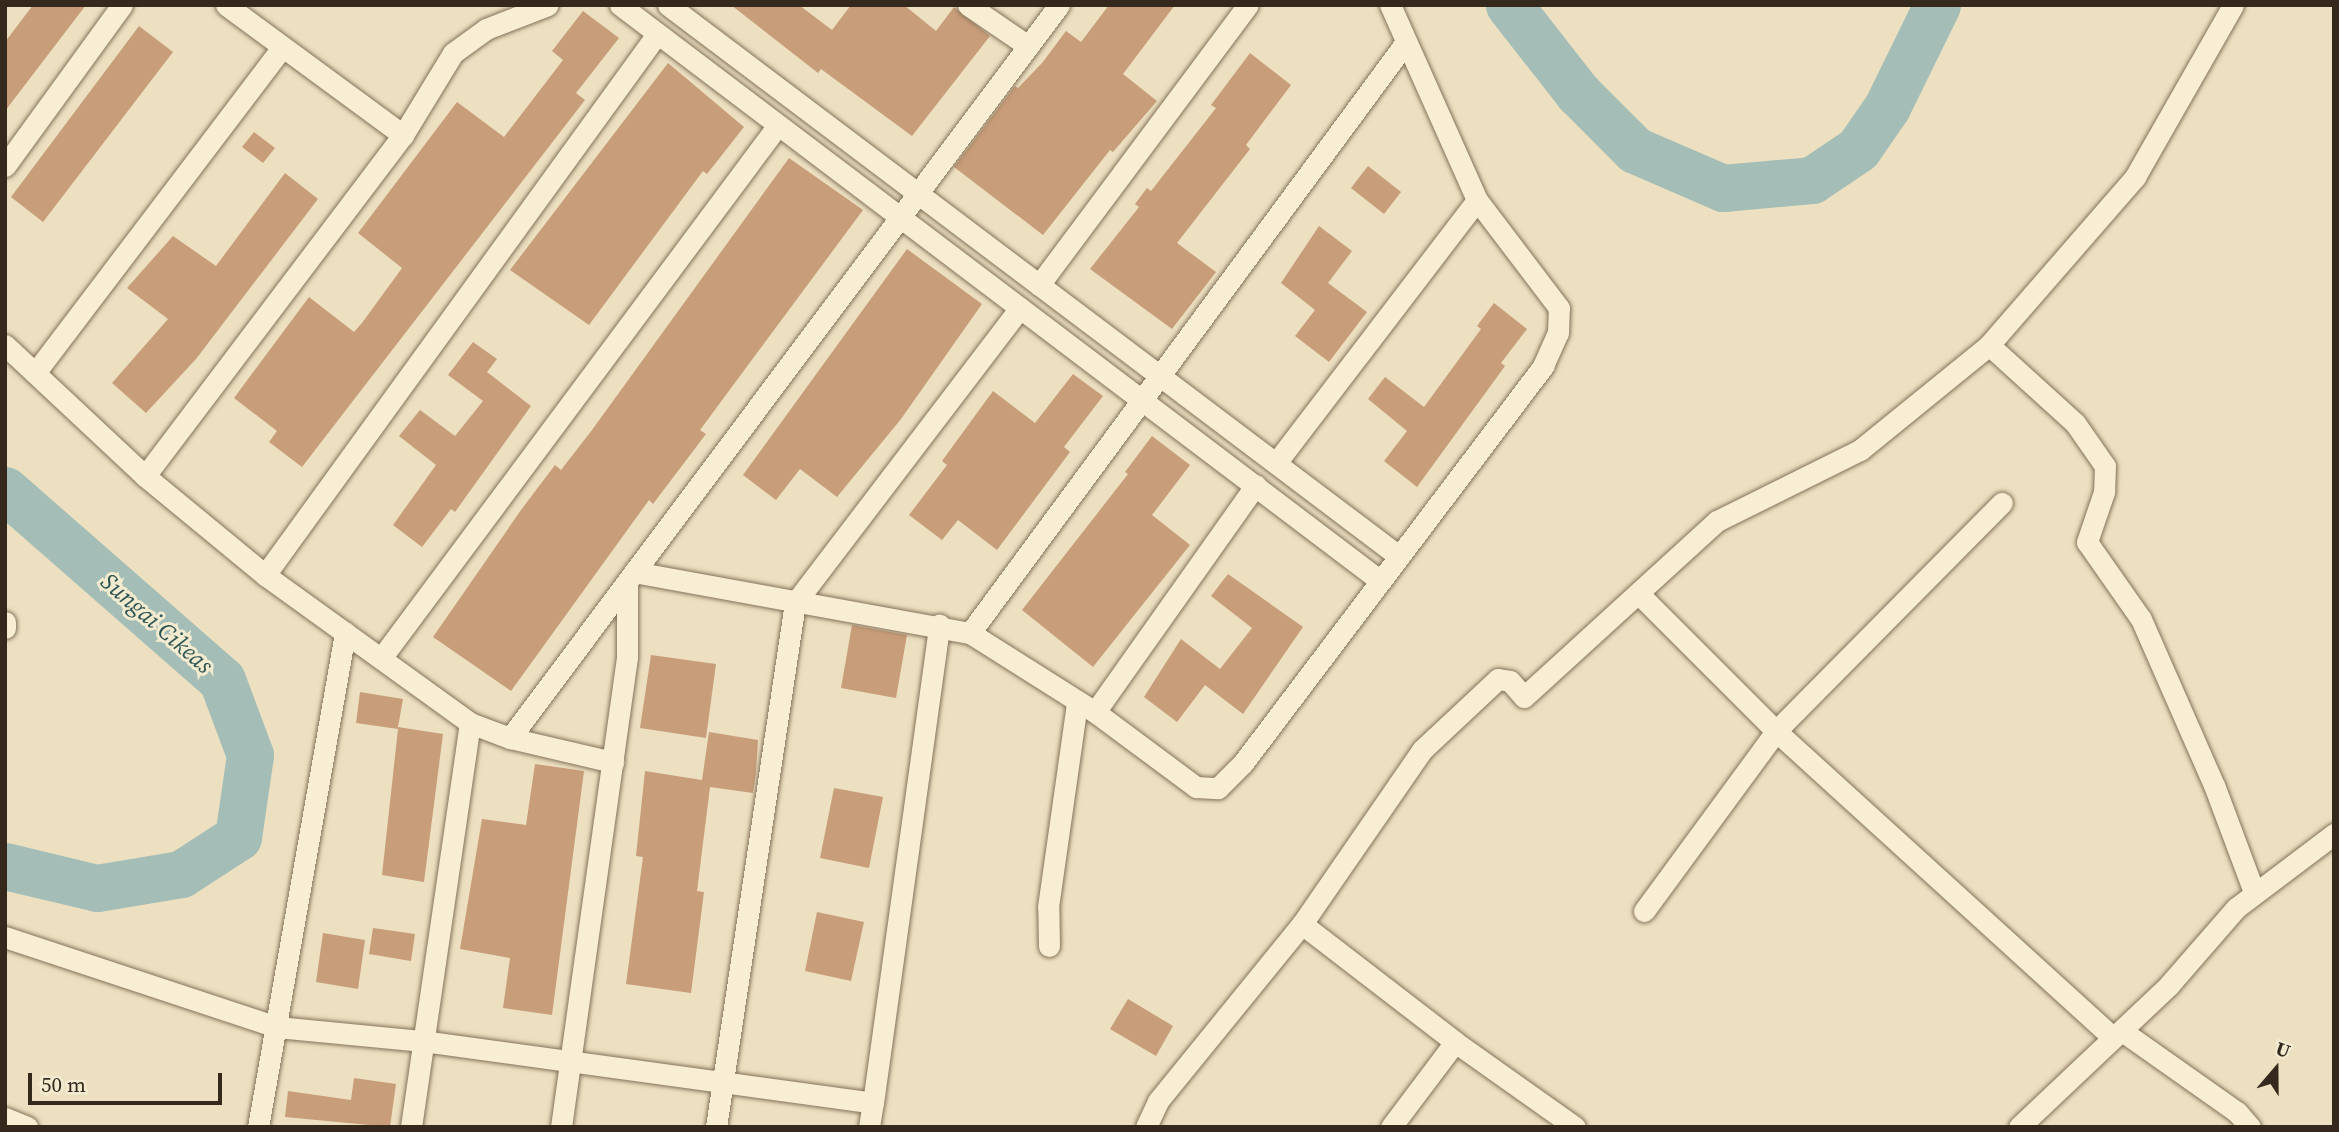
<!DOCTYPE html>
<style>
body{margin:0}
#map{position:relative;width:2339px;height:1132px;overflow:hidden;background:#ece0c1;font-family:"Source Serif 4",serif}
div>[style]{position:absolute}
.river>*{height:47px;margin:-23.5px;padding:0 23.5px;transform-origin:23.5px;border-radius:23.5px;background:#a4beb7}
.building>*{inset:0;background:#c89d79}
.roads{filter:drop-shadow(0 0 2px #84725a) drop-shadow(0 0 2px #84725a)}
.street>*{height:21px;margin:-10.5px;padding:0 10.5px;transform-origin:10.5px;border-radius:10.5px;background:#f7eed4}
span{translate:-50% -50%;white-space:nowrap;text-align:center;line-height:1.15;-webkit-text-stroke:6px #f3ebd0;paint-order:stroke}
.water-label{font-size:24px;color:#2d5453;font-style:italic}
.frame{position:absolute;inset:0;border:7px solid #35291d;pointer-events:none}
.north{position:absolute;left:2241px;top:1034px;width:70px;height:70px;-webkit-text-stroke:5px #f3ebd0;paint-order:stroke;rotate:20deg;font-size:19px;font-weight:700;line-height:28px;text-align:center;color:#35291d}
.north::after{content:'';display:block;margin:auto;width:24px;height:32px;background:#35291d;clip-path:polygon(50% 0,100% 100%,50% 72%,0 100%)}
.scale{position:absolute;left:28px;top:1073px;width:194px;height:32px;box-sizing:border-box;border:4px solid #35291d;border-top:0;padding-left:9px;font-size:21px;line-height:24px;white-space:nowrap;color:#35291d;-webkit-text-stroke:5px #f3ebd0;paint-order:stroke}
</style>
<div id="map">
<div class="river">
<div style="left:1509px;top:5px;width:112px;rotate:51.9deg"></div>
<div style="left:1578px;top:93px;width:81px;rotate:45deg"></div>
<div style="left:1635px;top:150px;width:96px;rotate:23.4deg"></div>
<div style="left:1723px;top:188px;width:89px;rotate:-5.1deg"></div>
<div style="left:1812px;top:180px;width:55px;rotate:-34deg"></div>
<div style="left:1858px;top:149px;width:51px;rotate:-55.4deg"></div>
<div style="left:1887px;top:107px;width:114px;rotate:-63.9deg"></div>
<div style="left:5px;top:490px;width:288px;rotate:41.2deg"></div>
<div style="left:222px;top:680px;width:80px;rotate:69.5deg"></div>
<div style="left:250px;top:755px;width:83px;rotate:98.3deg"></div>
<div style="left:238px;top:837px;width:68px;rotate:147deg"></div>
<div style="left:181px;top:874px;width:85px;rotate:170.5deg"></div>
<div style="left:97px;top:888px;width:95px;rotate:-166.6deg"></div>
</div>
<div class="building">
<div style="clip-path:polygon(33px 5px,86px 5px,5px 111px,5px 42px)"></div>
<div style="clip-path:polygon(731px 5px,799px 5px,832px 30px,851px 5px,904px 5px,936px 31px,954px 7px,990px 36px,912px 136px,821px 69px,818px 73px)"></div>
<div style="clip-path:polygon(1109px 5px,1175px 5px,1123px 74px,1157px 101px,1113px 152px,1110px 150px,1043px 235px,954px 167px,1015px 86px,1018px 88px,1042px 63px,1066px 31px,1081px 42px)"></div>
<div style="clip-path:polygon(583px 11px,619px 38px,576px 93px,585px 100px,302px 467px,269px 442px,277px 431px,234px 398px,309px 297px,354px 332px,362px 323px,402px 268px,358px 233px,457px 102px,504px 137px,563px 60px,552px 51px)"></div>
<div style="clip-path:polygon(139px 26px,173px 52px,43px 222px,11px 197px)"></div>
<div style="clip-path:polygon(1250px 53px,1291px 85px,1246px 145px,1250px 149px,1177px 243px,1216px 272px,1172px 329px,1090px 269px,1139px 207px,1135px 204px,1147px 188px,1151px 191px,1216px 108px,1211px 105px)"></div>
<div style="clip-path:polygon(668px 63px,744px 127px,707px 174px,703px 171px,589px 325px,510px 270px)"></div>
<div style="clip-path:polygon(254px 132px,275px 148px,263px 163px,242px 147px)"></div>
<div style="clip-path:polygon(789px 158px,863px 210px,700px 430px,706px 434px,653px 504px,649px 500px,511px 691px,433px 637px,521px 510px,555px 465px,561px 470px,592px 430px)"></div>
<div style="clip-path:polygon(1368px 166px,1401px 192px,1384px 214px,1351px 188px)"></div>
<div style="clip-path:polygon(285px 173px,318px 199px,196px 359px,146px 413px,112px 383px,168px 319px,127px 288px,173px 236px,216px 266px)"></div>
<div style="clip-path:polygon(1319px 226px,1352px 251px,1328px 283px,1367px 312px,1329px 362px,1295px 336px,1315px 310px,1281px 283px)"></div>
<div style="clip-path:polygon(907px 249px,982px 304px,901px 419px,837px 497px,800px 469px,776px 500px,743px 475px)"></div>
<div style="clip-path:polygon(1494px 303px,1527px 329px,1501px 363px,1505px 366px,1417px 487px,1384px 461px,1407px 431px,1368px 399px,1385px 377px,1424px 407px,1481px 329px,1477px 326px)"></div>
<div style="clip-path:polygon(473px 342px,497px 359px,487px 372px,531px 406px,455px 512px,451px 509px,422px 547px,393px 525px,436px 465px,399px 436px,420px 410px,455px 436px,483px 401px,448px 375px)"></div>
<div style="clip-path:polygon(1073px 374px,1103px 396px,1064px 447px,1070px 452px,997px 550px,958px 520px,942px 540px,909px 515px,947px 465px,942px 461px,993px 391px,1035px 423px)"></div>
<div style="clip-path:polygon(1152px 436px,1190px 465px,1152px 515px,1190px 545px,1093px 667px,1022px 610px,1128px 474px,1125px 472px)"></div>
<div style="clip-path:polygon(1228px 574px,1303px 627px,1243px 714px,1205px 685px,1177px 722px,1144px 697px,1181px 639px,1220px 669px,1252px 628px,1211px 596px)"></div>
<div style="clip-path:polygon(852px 625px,907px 635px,896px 698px,841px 688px)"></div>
<div style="clip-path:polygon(651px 655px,716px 664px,706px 738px,640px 728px)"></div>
<div style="clip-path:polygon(360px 692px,403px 699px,398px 727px,443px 734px,424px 882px,382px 875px,398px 729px,356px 723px)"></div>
<div style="clip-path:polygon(709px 732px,758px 740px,756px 772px,753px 793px,710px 787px,697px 891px,704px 892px,691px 993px,626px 984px,643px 857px,636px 856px,645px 771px,702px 780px)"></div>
<div style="clip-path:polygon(535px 764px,584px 771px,552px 1015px,503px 1008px,510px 958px,460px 949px,482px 819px,526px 825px)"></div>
<div style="clip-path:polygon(834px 788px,883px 797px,869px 868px,820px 858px)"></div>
<div style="clip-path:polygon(817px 912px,864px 922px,851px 981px,805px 971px)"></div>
<div style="clip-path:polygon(373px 928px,415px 934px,411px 961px,369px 954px)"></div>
<div style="clip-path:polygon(323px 933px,365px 940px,358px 989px,316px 982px)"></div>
<div style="clip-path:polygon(1128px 999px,1173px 1026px,1156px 1056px,1110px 1029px)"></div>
<div style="clip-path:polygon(354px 1078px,396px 1084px,390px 1127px,285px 1117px,288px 1091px,351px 1100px)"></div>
</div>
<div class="roads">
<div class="street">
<div style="left:226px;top:5px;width:220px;rotate:36.3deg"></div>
<div style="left:620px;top:5px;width:951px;rotate:37.14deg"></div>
<div style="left:668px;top:5px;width:912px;rotate:37.02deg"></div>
<div style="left:968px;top:5px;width:73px;rotate:34.3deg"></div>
<div style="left:5px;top:166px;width:199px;rotate:-54deg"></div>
<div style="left:1039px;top:285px;width:349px;rotate:-53.3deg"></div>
<div style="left:5px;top:345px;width:192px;rotate:43.1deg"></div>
<div style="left:145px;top:476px;width:156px;rotate:39.5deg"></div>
<div style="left:265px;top:575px;width:253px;rotate:35.8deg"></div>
<div style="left:470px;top:723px;width:43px;rotate:20.6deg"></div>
<div style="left:510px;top:738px;width:106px;rotate:13.1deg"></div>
<div style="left:1989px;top:345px;width:223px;rotate:-49deg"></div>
<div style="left:2135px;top:177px;width:198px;rotate:-60.3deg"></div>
<div style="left:35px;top:373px;width:409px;rotate:-52.8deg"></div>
<div style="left:1276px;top:463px;width:331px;rotate:-52.6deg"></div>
<div style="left:145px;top:476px;width:428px;rotate:-52.9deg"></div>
<div style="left:403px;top:135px;width:96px;rotate:-58.6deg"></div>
<div style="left:453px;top:53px;width:41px;rotate:-36deg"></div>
<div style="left:486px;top:29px;width:66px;rotate:-21.2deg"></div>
<div style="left:634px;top:572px;width:341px;rotate:10.3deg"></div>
<div style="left:970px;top:633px;width:734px;rotate:-53.58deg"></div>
<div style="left:265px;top:575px;width:668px;rotate:-54.07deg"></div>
<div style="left:1639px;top:594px;width:194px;rotate:45deg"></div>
<div style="left:1776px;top:731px;width:454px;rotate:42.3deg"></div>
<div style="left:5px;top:622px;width:6px;rotate:90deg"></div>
<div style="left:970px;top:633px;width:148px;rotate:32.3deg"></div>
<div style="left:1095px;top:712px;width:126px;rotate:36.6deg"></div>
<div style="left:1196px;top:787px;width:22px;rotate:3deg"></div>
<div style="left:1218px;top:788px;width:35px;rotate:-45deg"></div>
<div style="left:1243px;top:763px;width:498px;rotate:-52.9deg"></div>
<div style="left:1543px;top:366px;width:36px;rotate:-66deg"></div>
<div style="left:1558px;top:333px;width:25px;rotate:-88deg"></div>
<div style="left:1559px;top:308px;width:136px;rotate:-127.2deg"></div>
<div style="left:1477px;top:200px;width:214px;rotate:-114deg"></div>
<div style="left:382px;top:657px;width:663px;rotate:-53.34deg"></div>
<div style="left:1095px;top:712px;width:278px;rotate:-54.7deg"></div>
<div style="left:510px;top:738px;width:916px;rotate:-53.17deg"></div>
<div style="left:1644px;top:911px;width:223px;rotate:-53.7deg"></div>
<div style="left:1776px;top:731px;width:321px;rotate:-45.3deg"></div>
<div style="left:1302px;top:924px;width:193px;rotate:37.6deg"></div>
<div style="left:1455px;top:1042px;width:147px;rotate:35.3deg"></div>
<div style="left:5px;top:937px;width:287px;rotate:18.3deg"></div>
<div style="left:277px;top:1027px;width:147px;rotate:5.5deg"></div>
<div style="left:423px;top:1041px;width:454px;rotate:7.8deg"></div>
<div style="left:873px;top:1103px;width:483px;rotate:-82.1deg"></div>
<div style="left:1049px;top:946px;width:39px;rotate:-91deg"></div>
<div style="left:1048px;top:907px;width:207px;rotate:-81.9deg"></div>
<div style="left:2122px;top:1031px;width:141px;rotate:35.2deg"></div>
<div style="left:2237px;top:1112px;width:20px;rotate:49deg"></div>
<div style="left:5px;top:1118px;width:24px;rotate:22deg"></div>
<div style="left:258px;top:1127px;width:502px;rotate:-80.01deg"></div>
<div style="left:411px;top:1127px;width:408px;rotate:-81.7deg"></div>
<div style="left:561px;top:1127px;width:475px;rotate:-82deg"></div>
<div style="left:627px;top:657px;width:72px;rotate:-90deg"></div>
<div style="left:716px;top:1127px;width:530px;rotate:-81.43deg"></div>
<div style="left:795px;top:603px;width:371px;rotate:-52.7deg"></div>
<div style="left:869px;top:1127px;width:24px;rotate:-81deg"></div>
<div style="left:1146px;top:1127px;width:29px;rotate:-65deg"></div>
<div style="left:1158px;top:1101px;width:228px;rotate:-50.9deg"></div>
<div style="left:1302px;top:924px;width:211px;rotate:-55.4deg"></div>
<div style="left:1422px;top:750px;width:104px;rotate:-43.1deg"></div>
<div style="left:1498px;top:679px;width:12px;rotate:9deg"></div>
<div style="left:1510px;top:681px;width:21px;rotate:49deg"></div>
<div style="left:1524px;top:697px;width:261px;rotate:-42.4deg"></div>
<div style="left:1717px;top:521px;width:160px;rotate:-26.4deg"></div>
<div style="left:1860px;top:450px;width:166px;rotate:-39.1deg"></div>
<div style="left:1989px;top:345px;width:116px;rotate:42.2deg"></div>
<div style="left:2075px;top:423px;width:52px;rotate:55.1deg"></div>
<div style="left:2105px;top:466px;width:26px;rotate:92deg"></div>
<div style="left:2104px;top:492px;width:53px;rotate:108.8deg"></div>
<div style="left:2087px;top:542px;width:94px;rotate:55deg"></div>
<div style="left:2141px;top:619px;width:181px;rotate:66.3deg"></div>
<div style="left:2214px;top:785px;width:114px;rotate:69.5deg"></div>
<div style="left:1391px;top:1127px;width:106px;rotate:-53deg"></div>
<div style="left:2019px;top:1127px;width:207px;rotate:-43.4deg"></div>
<div style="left:2169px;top:985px;width:102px;rotate:-49deg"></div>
<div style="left:2236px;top:908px;width:123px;rotate:-37.1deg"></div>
</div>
</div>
<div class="water-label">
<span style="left:157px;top:623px;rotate:41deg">Sungai Cikeas</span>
</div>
<div class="frame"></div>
<div class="north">U</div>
<div class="scale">50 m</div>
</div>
